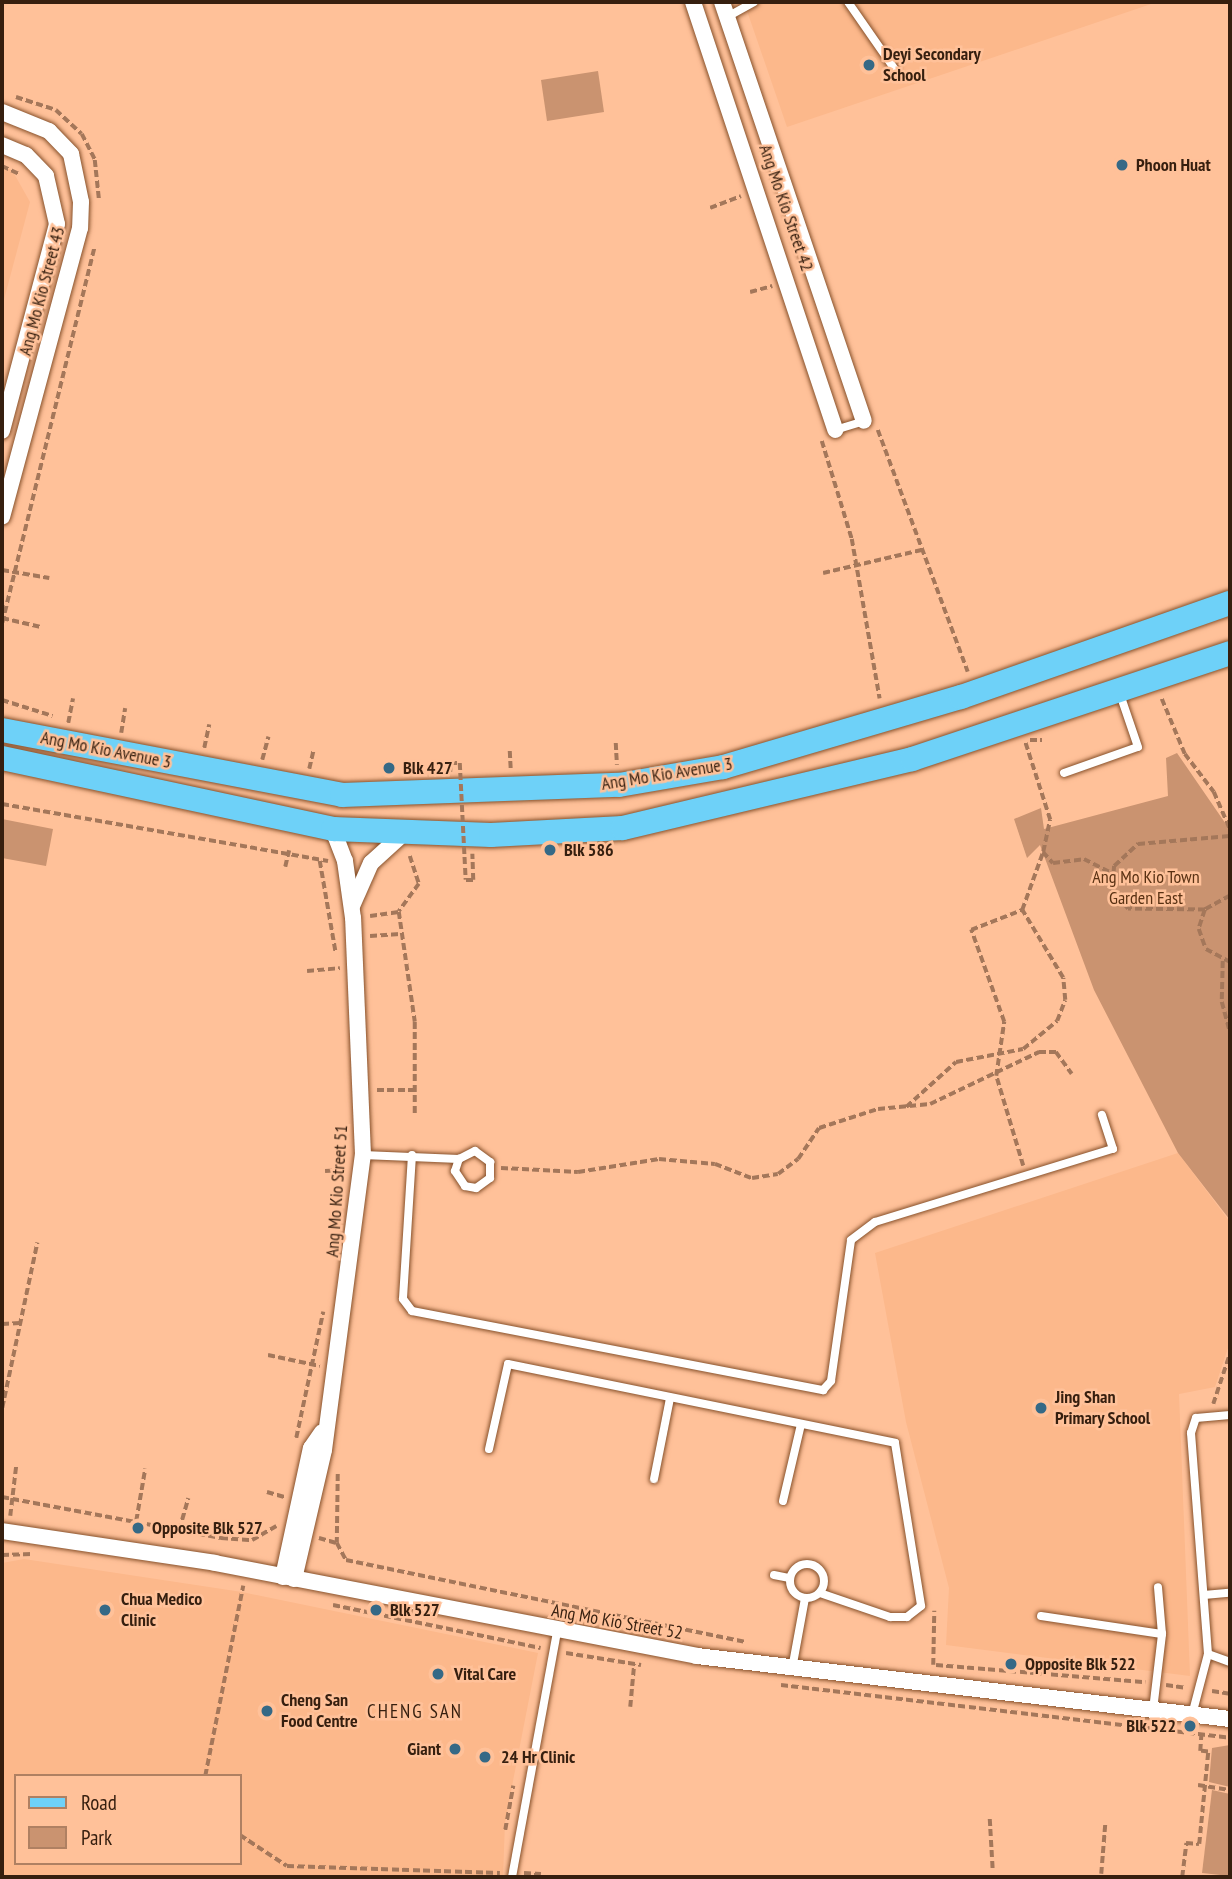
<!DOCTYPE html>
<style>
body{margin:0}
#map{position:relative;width:1232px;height:1879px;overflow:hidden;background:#ffc199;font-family:"PT Sans Narrow",sans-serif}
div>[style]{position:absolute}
.built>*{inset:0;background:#fcb88b}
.green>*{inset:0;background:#ca9370}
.path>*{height:3.5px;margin-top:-1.75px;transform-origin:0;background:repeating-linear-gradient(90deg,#a4775a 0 7px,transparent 0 10.5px)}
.roads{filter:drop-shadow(0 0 2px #87512b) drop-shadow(0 0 2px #87512b)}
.service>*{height:8px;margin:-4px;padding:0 4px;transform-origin:4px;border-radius:4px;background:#fff}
.service>.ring{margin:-4px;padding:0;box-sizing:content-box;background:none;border:8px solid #fff;border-radius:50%}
.minor>*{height:16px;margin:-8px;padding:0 8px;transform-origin:8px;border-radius:8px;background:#fff}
.primary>*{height:24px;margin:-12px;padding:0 12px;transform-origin:12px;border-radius:12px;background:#6ed1f8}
.path-bridge>*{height:3.5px;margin-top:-1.75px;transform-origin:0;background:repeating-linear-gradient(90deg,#a4775a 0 7px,transparent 0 10.5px)}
.dots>*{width:19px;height:19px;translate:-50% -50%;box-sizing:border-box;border:4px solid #ffc199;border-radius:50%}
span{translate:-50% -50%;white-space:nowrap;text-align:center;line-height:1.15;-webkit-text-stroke:5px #ffc199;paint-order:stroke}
.poi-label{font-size:18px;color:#361f0f;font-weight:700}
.left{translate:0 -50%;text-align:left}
.right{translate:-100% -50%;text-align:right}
.street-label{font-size:18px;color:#361f0f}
.park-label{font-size:18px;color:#593113}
.neighbourhood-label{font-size:19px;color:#361f0f;letter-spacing:2px}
.frame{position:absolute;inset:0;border:4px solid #361f0f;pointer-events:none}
.legend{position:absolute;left:14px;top:1774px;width:228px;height:91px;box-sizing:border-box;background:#ffc199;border:2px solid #af8062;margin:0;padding:9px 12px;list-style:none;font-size:21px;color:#361f0f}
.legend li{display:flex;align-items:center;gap:14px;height:35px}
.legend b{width:35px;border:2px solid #af8062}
</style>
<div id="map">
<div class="built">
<div style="clip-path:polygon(744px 2px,1157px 2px,787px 127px)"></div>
<div style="clip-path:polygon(2px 167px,12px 170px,30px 202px,2px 307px)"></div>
<div style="clip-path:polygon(1178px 1153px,1230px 1222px,1230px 1342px,1215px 1387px,1179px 1394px,1190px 1676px,946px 1645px,949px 1588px,906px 1422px,875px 1253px)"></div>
<div style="clip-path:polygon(evenodd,24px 1559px,242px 1592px,538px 1653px,505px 1822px,503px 1877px,2px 1877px,2px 1563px,24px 1559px,16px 1776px,240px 1776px,240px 1863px,16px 1863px,16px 1776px)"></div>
</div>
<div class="green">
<div style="clip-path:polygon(598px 71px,604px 112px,547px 121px,541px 80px)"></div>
<div style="clip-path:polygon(1177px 753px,1230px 830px,1230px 1220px,1178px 1153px,1094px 990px,1040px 845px,1027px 858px,1014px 819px,1041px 808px,1044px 829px,1168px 796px,1166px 758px)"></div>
<div style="clip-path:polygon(2px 819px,53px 829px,46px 866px,2px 858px)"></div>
<div style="clip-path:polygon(1230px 1745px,1230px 1787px,1209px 1782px,1212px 1748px)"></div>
<div style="clip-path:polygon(1212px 1790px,1230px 1794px,1230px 1876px,1202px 1873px)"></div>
</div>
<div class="path">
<div style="left:16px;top:97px;width:42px;rotate:18deg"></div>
<div style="left:56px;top:110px;width:35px;rotate:43deg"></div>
<div style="left:82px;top:134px;width:29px;rotate:63deg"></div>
<div style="left:95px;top:160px;width:39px;rotate:84deg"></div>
<div style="left:2px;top:166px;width:19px;rotate:25deg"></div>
<div style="left:710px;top:208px;width:33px;rotate:-21deg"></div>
<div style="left:750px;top:292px;width:23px;rotate:-15deg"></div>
<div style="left:878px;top:430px;width:258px;rotate:69.6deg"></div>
<div style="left:822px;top:441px;width:102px;rotate:73deg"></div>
<div style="left:852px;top:539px;width:162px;rotate:80.1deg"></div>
<div style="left:2px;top:570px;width:48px;rotate:9.7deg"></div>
<div style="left:823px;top:573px;width:101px;rotate:-13.2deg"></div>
<div style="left:2px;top:618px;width:40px;rotate:13deg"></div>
<div style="left:2px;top:623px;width:386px;rotate:-76.2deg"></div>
<div style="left:1162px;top:699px;width:60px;rotate:67.3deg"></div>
<div style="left:1185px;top:754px;width:48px;rotate:52.7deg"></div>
<div style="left:1214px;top:792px;width:40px;rotate:66.6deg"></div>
<div style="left:2px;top:700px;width:53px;rotate:17.4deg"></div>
<div style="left:68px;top:723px;width:25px;rotate:-79deg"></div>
<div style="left:121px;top:733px;width:25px;rotate:-81deg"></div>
<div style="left:1030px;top:740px;width:12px"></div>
<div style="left:616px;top:743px;width:22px;rotate:87deg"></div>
<div style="left:204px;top:748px;width:24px;rotate:-78deg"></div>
<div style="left:510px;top:751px;width:19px;rotate:87deg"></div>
<div style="left:262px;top:760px;width:24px;rotate:-75deg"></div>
<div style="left:309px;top:769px;width:18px;rotate:-77deg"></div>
<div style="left:450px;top:772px;width:9px;rotate:-90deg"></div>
<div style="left:450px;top:763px;width:10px"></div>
<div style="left:2px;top:804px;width:331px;rotate:9.9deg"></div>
<div style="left:1043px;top:852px;width:15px;rotate:48deg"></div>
<div style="left:1053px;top:863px;width:31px;rotate:-7deg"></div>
<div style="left:1084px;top:859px;width:30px;rotate:27deg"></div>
<div style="left:410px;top:856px;width:29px;rotate:72deg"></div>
<div style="left:419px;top:884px;width:34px;rotate:126deg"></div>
<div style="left:399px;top:912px;width:111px;rotate:81.7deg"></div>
<div style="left:415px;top:1022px;width:92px;rotate:90deg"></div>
<div style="left:320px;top:861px;width:94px;rotate:80.2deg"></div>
<div style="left:285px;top:867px;width:17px;rotate:-77deg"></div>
<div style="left:466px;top:880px;width:7px"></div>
<div style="left:473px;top:880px;width:26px;rotate:-92deg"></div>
<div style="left:1230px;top:896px;width:29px;rotate:151deg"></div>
<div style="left:1205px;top:910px;width:20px;rotate:108deg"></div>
<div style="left:1199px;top:929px;width:21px;rotate:71deg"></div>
<div style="left:1206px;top:949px;width:27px;rotate:28deg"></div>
<div style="left:1205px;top:910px;width:77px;rotate:-179.3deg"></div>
<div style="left:1128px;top:909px;width:23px;rotate:-133deg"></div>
<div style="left:1112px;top:892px;width:26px;rotate:-86deg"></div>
<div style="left:1114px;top:866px;width:33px;rotate:-43deg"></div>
<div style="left:1138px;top:844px;width:92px;rotate:-5deg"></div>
<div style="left:370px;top:916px;width:29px;rotate:-8deg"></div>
<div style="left:370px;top:936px;width:30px;rotate:-4deg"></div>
<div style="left:1223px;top:961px;width:41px;rotate:91.4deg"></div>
<div style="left:1222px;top:1002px;width:30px;rotate:75deg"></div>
<div style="left:307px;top:971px;width:33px;rotate:-5deg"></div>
<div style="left:377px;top:1090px;width:38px"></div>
<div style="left:906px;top:1107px;width:67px;rotate:-42deg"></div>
<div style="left:956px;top:1062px;width:68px;rotate:-11deg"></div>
<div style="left:1023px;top:1049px;width:44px;rotate:-39.5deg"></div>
<div style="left:1057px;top:1021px;width:22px;rotate:-69deg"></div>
<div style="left:1065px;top:1000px;width:22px;rotate:-95deg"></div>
<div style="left:1063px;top:978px;width:79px;rotate:-121.1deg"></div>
<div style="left:1023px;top:1166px;width:94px;rotate:-106.7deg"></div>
<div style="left:996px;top:1076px;width:55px;rotate:-81.6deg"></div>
<div style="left:1004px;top:1022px;width:98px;rotate:-109.7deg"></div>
<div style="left:971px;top:930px;width:55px;rotate:-21.4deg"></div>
<div style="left:1022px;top:910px;width:62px;rotate:-70.1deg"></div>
<div style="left:1043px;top:852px;width:33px;rotate:-78deg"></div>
<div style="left:1050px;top:820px;width:82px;rotate:-107.8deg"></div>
<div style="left:501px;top:1168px;width:77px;rotate:3deg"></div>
<div style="left:578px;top:1172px;width:82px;rotate:-9.1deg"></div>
<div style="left:659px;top:1159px;width:56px;rotate:5.1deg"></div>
<div style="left:715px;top:1164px;width:40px;rotate:21deg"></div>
<div style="left:752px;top:1178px;width:26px;rotate:-9deg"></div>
<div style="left:778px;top:1174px;width:25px;rotate:-37deg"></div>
<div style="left:798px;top:1159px;width:37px;rotate:-56deg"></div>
<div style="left:819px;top:1128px;width:62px;rotate:-17.9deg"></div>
<div style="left:878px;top:1109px;width:52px;rotate:-5.5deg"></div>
<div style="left:930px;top:1104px;width:121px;rotate:-25.5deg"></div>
<div style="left:1039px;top:1052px;width:17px"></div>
<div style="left:1056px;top:1052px;width:27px;rotate:54deg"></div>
<div style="left:325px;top:1171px;width:19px;rotate:-3deg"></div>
<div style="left:2px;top:1324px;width:18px;rotate:-3deg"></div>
<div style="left:268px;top:1355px;width:53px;rotate:11.9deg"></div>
<div style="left:1213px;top:1404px;width:54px;rotate:-71.6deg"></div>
<div style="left:2px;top:1408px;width:169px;rotate:-78deg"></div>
<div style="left:296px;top:1438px;width:129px;rotate:-77.9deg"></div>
<div style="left:338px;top:1474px;width:69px;rotate:90.8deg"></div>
<div style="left:337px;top:1543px;width:19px;rotate:62deg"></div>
<div style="left:346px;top:1560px;width:407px;rotate:11.6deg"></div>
<div style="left:267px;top:1492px;width:19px;rotate:16deg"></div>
<div style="left:2px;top:1497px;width:223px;rotate:10.6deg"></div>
<div style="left:221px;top:1538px;width:31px;rotate:4deg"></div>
<div style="left:252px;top:1540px;width:28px;rotate:-30deg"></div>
<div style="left:10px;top:1516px;width:50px;rotate:-83.2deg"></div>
<div style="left:136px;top:1521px;width:53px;rotate:-80.2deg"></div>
<div style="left:179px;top:1530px;width:33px;rotate:-74deg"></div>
<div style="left:319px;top:1538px;width:19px;rotate:16deg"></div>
<div style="left:2px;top:1555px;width:30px;rotate:-2deg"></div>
<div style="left:333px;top:1605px;width:212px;rotate:11.7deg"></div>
<div style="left:566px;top:1653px;width:76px;rotate:9.1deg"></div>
<div style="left:933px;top:1665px;width:54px;rotate:-88.9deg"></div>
<div style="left:936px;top:1665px;width:210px;rotate:4.7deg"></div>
<div style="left:781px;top:1685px;width:452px;rotate:6.7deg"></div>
<div style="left:1166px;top:1685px;width:21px;rotate:8deg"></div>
<div style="left:1212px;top:1691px;width:18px;rotate:9deg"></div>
<div style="left:630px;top:1707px;width:43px;rotate:-84.7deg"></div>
<div style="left:205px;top:1776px;width:194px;rotate:-78.7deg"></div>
<div style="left:1198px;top:1785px;width:32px;rotate:9deg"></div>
<div style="left:990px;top:1819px;width:52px;rotate:86.7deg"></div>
<div style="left:505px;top:1830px;width:45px;rotate:-79.7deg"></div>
<div style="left:240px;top:1835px;width:56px;rotate:33.4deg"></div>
<div style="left:287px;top:1866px;width:213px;rotate:1.9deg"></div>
<div style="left:524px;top:1873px;width:17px;rotate:3deg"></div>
<div style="left:1101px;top:1874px;width:50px;rotate:-85.4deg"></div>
<div style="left:1182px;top:1877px;width:34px;rotate:-83deg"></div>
<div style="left:1186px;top:1843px;width:13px;rotate:4deg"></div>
<div style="left:1199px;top:1844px;width:92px;rotate:-84.4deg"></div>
<div style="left:1208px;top:1752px;width:8px;rotate:-173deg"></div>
<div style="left:1200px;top:1751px;width:16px;rotate:-86deg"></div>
</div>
<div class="roads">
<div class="service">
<div style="left:848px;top:2px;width:84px;rotate:55.2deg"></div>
<div style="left:727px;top:17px;width:31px;rotate:-29deg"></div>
<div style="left:835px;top:430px;width:30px;rotate:-17deg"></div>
<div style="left:1064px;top:773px;width:78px;rotate:-19.4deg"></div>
<div style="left:1138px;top:747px;width:56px;rotate:-108.8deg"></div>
<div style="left:363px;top:1155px;width:96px;rotate:2.4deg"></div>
<div style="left:459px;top:1159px;width:18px;rotate:-27deg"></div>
<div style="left:475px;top:1151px;width:19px;rotate:36deg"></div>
<div style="left:490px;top:1162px;width:16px;rotate:90deg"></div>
<div style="left:490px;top:1178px;width:17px;rotate:144deg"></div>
<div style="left:476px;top:1188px;width:11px;rotate:-170deg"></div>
<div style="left:465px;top:1186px;width:18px;rotate:-124deg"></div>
<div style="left:455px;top:1171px;width:13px;rotate:-72deg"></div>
<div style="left:412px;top:1155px;width:144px;rotate:93.6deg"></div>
<div style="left:403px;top:1299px;width:15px;rotate:53deg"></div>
<div style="left:412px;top:1311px;width:419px;rotate:10.9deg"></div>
<div style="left:823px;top:1390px;width:12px;rotate:-48deg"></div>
<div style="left:831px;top:1381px;width:142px;rotate:-81.9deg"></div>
<div style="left:851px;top:1240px;width:30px;rotate:-37deg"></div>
<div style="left:875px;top:1222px;width:249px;rotate:-17.1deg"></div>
<div style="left:1113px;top:1149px;width:36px;rotate:-108deg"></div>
<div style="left:489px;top:1449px;width:87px;rotate:-77.4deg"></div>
<div style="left:508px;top:1364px;width:395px;rotate:11.5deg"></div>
<div style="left:895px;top:1443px;width:165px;rotate:80.9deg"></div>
<div style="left:921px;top:1606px;width:18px;rotate:142deg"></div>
<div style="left:907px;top:1617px;width:17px;rotate:180deg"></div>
<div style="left:890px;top:1617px;width:74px;rotate:-161.1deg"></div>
<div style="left:654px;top:1479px;width:83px;rotate:-78.8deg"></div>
<div style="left:783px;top:1501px;width:79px;rotate:-76.8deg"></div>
<div class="ring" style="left:790px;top:1564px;width:26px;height:26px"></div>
<div style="left:774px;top:1575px;width:16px;rotate:11deg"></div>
<div style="left:1204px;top:1595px;width:25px;rotate:-5deg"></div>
<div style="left:1041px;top:1616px;width:122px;rotate:8.5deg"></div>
<div style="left:1208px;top:1654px;width:23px;rotate:20deg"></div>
<div style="left:792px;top:1669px;width:72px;rotate:-79.6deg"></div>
<div style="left:1153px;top:1710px;width:77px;rotate:-83.2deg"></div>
<div style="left:1162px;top:1634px;width:47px;rotate:-94.9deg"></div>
<div style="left:1192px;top:1715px;width:63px;rotate:-75.3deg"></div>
<div style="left:1208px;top:1654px;width:222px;rotate:-94.4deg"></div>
<div style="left:1191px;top:1433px;width:16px;rotate:-72deg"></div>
<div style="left:1196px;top:1418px;width:34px;rotate:-5deg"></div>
<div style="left:512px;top:1877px;width:249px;rotate:-79.6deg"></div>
</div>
<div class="minor">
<div style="left:693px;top:2px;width:451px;rotate:71.6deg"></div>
<div style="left:722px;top:2px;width:442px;rotate:71.3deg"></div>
<div style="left:2px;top:112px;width:51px;rotate:22deg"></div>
<div style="left:49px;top:131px;width:32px;rotate:46deg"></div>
<div style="left:71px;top:154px;width:49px;rotate:78.2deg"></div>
<div style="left:81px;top:202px;width:26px;rotate:92deg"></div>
<div style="left:80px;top:228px;width:299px;rotate:105.1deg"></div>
<div style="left:2px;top:145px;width:26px;rotate:23deg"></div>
<div style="left:26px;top:155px;width:29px;rotate:46deg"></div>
<div style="left:46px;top:176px;width:49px;rotate:77.1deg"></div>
<div style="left:57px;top:224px;width:214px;rotate:104.9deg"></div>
<div style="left:352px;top:906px;width:47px;rotate:-66.2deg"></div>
<div style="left:371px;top:863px;width:43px;rotate:-42.2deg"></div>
<div style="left:2px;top:1531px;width:215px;rotate:8.5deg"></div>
<div style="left:215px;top:1563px;width:491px;rotate:10.9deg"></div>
<div style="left:697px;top:1656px;width:537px;rotate:6.74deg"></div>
<div style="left:283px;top:1577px;width:132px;rotate:-77.8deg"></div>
<div style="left:311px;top:1448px;width:19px;rotate:-55deg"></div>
<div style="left:294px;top:1579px;width:132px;rotate:-76.9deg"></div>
<div style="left:324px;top:1450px;width:298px;rotate:-82.5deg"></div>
<div style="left:363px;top:1155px;width:237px;rotate:-92.4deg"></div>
<div style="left:353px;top:918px;width:58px;rotate:-98deg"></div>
<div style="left:345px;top:861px;width:34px;rotate:-111deg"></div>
</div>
<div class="primary">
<div style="left:2px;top:730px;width:346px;rotate:10.8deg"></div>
<div style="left:342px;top:795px;width:277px;rotate:-2.1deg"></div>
<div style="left:619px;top:785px;width:106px;rotate:-9.8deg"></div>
<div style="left:723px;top:767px;width:248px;rotate:-16.4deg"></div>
<div style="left:961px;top:697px;width:285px;rotate:-19.3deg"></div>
<div style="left:2px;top:758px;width:339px;rotate:12.1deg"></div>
<div style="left:333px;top:829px;width:158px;rotate:2.2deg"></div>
<div style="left:491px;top:835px;width:132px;rotate:-3deg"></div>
<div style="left:623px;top:828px;width:297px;rotate:-13.4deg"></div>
<div style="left:912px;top:759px;width:335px;rotate:-18.4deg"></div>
</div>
</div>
<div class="path-bridge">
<div style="left:460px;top:763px;width:117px;rotate:87.1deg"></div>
</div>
<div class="dots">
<div style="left:869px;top:65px;background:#356986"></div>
<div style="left:1122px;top:165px;background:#356986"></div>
<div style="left:389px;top:768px;background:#356986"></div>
<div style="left:550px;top:850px;background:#356986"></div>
<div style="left:1041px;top:1408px;background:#356986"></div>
<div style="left:138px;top:1528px;background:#356986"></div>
<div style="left:105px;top:1610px;background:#356986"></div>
<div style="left:376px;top:1610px;background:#356986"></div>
<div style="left:1011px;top:1664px;background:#356986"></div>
<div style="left:438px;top:1674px;background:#356986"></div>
<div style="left:267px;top:1711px;background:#356986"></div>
<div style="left:1190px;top:1726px;background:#356986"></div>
<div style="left:455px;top:1749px;background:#356986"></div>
<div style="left:485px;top:1757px;background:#356986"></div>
</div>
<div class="poi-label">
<span class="left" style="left:883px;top:65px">Deyi Secondary<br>School</span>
<span class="left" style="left:1136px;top:165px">Phoon Huat</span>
<span class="left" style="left:403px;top:768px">Blk 427</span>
<span class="left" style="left:564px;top:850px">Blk 586</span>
<span class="left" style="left:1055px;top:1408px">Jing Shan<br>Primary School</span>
<span class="left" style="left:152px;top:1528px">Opposite Blk 527</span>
<span class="left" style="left:121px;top:1610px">Chua Medico<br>Clinic</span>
<span class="left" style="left:390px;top:1610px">Blk 527</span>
<span class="left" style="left:1025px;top:1664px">Opposite Blk 522</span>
<span class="left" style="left:454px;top:1674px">Vital Care</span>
<span class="left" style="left:281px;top:1711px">Cheng San<br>Food Centre</span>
<span class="right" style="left:1176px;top:1726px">Blk 522</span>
<span class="right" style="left:441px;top:1749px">Giant</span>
<span class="left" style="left:501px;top:1757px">24 Hr Clinic</span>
</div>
<div class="street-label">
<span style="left:786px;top:208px;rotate:71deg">Ang Mo Kio Street 42</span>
<span style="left:42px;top:291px;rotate:-75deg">Ang Mo Kio Street 43</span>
<span style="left:106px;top:750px;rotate:11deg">Ang Mo Kio Avenue 3</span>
<span style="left:667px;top:774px;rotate:-9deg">Ang Mo Kio Avenue 3</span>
<span style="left:337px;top:1191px;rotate:-86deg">Ang Mo Kio Street 51</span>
<span style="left:617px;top:1622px;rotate:10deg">Ang Mo Kio Street 52</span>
</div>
<div class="park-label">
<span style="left:1146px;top:888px">Ang Mo Kio Town<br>Garden East</span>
</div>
<div class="neighbourhood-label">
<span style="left:415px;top:1712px">CHENG SAN</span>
</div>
<div class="frame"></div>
<ul class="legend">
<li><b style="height:9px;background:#6ed1f8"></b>Road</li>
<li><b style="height:19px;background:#ca9370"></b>Park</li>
</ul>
</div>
